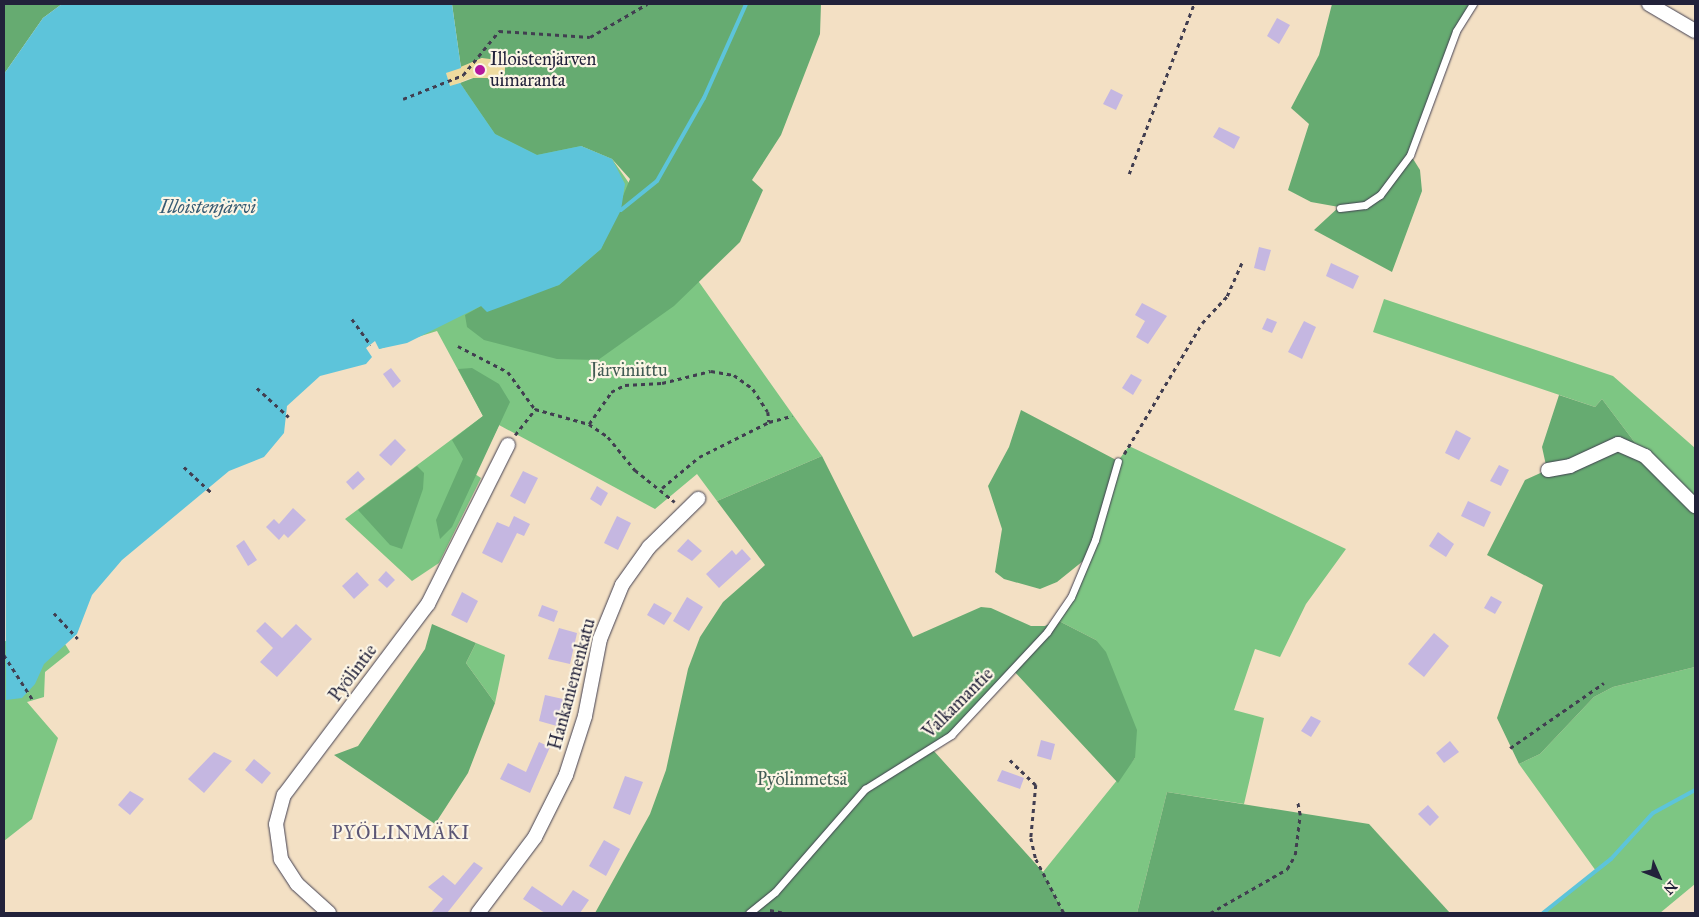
<!DOCTYPE html>
<meta charset="utf-8">
<style>
body{margin:0}
#map{position:relative;width:1699px;height:917px;overflow:hidden;background:#f3e0c4;font-family:"IM FELL Great Primer",serif}
div>[style]{position:absolute}
.green>*{inset:0;background:#7dc683}
.forest>*{inset:0;background:#66ab71}
.sand>*{inset:0;background:#eeda9e}
.water>*{inset:0;background:#5dc4da}
.stream>*{height:4px;margin:-2px;padding:0 2px;transform-origin:2px;border-radius:2px;background:#5dc4da}
.building>*{inset:0;background:#c5b7e1}
.path>*{height:2.5px;margin-top:-1.25px;transform-origin:0;background:repeating-linear-gradient(90deg,#413e50 0 4px,transparent 0 8px)}
.roads{filter:drop-shadow(0 0 1px #413e50) drop-shadow(0 0 1px #413e50)}
.service>*{height:7px;margin:-3.5px;padding:0 3.5px;transform-origin:3.5px;border-radius:3.5px;background:#fff}
.minor>*{height:14px;margin:-7px;padding:0 7px;transform-origin:7px;border-radius:7px;background:#fff}
.dots>*{width:14px;height:14px;translate:-50% -50%;box-sizing:border-box;border:2px solid #fcf5e5;border-radius:50%}
span{translate:-50% -50%;white-space:nowrap;text-align:center;line-height:1.15;-webkit-text-stroke:4.5px #fcf5e5;paint-order:stroke}
.poi-label{font-size:18px;color:#22223b}
.left{translate:0 -50%;text-align:left}
.park-label{font-size:18px;color:#425b54}
.street-label{font-size:18px;color:#22223b}
.water-label{font-size:19px;color:#375b73;font-style:italic}
.neighbourhood-label{font-size:19px;color:#5b5675;letter-spacing:1px}
.frame{position:absolute;inset:0;border:5px solid #22223b;pointer-events:none}
.north{position:absolute;left:1634px;top:852px;width:50px;height:50px;-webkit-text-stroke:4px #fcf5e5;paint-order:stroke;rotate:134deg;font-size:14px;font-weight:700;line-height:20px;text-align:center;color:#22223b}
.north::after{content:'';display:block;margin:auto;width:18px;height:22px;background:#22223b;clip-path:polygon(50% 0,100% 100%,50% 72%,0 100%)}
</style>
<div id="map">
<div class="green">
<div style="clip-path:polygon(460px 83px,474px 102px,612px 159px,822px 456px,717px 501px,697px 474px,655px 509px,499px 425px,475px 474px,481px 478px,439px 563px,412px 581px,345px 519px,483px 416px,437px 331px,379px 349px)"></div>
<div style="clip-path:polygon(1384px 299px,1613px 376px,1695px 448px,1695px 506px,1645px 456px,1602px 399px,1595px 407px,1373px 332px)"></div>
<div style="clip-path:polygon(1129px 446px,1346px 549px,1306px 604px,1280px 657px,1255px 649px,1234px 710px,1264px 718px,1244px 804px,1167px 792px,1137px 913px,1064px 913px,1043px 872px,1135px 758px,1096px 640px,1057px 620px,1071px 597px,1118px 461px)"></div>
<div style="clip-path:polygon(4px 641px,65px 644px,70px 652px,45px 672px,44px 697px,27px 702px,58px 738px,32px 819px,4px 841px)"></div>
<div style="clip-path:polygon(476px 643px,505px 655px,495px 703px,466px 663px)"></div>
<div style="clip-path:polygon(1695px 667px,1695px 884px,1660px 913px,1543px 913px,1596px 871px,1519px 764px,1540px 754px,1594px 697px,1613px 687px)"></div>
</div>
<div class="forest">
<div style="clip-path:polygon(4px 4px,62px 4px,43px 18px,4px 74px)"></div>
<div style="clip-path:polygon(452px 4px,821px 4px,820px 34px,781px 135px,752px 180px,763px 190px,740px 242px,674px 306px,598px 360px,557px 359px,484px 340px,467px 327px,465px 315px,481px 306px,559px 285px,601px 249px,630px 179px,612px 159px,581px 146px,537px 155px,495px 134px,460px 83px,476px 77px,501px 78px,482px 58px,461px 68px)"></div>
<div style="clip-path:polygon(1332px 4px,1473px 4px,1456px 31px,1410px 154px,1420px 170px,1422px 191px,1392px 272px,1314px 230px,1339px 207px,1311px 202px,1288px 190px,1309px 124px,1291px 108px,1319px 55px)"></div>
<div style="clip-path:polygon(472px 368px,499px 384px,510px 402px,452px 527px,440px 539px,436px 520px,463px 459px,452px 440px,483px 416px,458px 369px)"></div>
<div style="clip-path:polygon(1559px 395px,1595px 407px,1602px 399px,1645px 456px,1695px 506px,1695px 667px,1613px 687px,1594px 697px,1540px 754px,1519px 764px,1497px 718px,1543px 585px,1487px 555px,1525px 480px,1547px 470px,1542px 447px)"></div>
<div style="clip-path:polygon(1021px 410px,1118px 461px,1088px 557px,1057px 582px,1040px 589px,1004px 579px,995px 572px,1002px 529px,988px 486px,1009px 447px)"></div>
<div style="clip-path:polygon(822px 456px,913px 637px,981px 607px,991px 608px,1031px 626px,1045px 626px,1057px 620px,1096px 640px,1106px 652px,1137px 730px,1135px 758px,1118px 783px,1012px 669px,933px 750px,1043px 872px,1064px 913px,595px 913px,650px 814px,666px 770px,688px 669px,700px 637px,723px 602px,765px 565px,717px 501px)"></div>
<div style="clip-path:polygon(417px 466px,424px 473px,423px 489px,402px 549px,390px 545px,358px 510px)"></div>
<div style="clip-path:polygon(432px 624px,476px 643px,466px 663px,495px 703px,468px 773px,435px 824px,334px 755px,358px 746px,425px 649px)"></div>
<div style="clip-path:polygon(1167px 792px,1369px 824px,1450px 913px,1137px 913px)"></div>
</div>
<div class="sand">
<div style="clip-path:polygon(482px 58px,505px 61px,505px 73px,501px 78px,470px 78px,450px 87px,446px 73px)"></div>
</div>
<div class="water">
<div style="clip-path:polygon(62px 4px,452px 4px,461px 68px,446px 73px,450px 86px,460px 83px,495px 134px,537px 155px,581px 146px,612px 159px,625px 184px,621px 210px,601px 249px,559px 285px,487px 312px,481px 306px,407px 343px,379px 349px,375px 341px,366px 348px,372px 357px,366px 364px,320px 376px,287px 406px,284px 433px,264px 457px,229px 471px,122px 560px,92px 595px,77px 634px,44px 664px,35px 684px,22px 698px,6px 700px,4px 74px,43px 18px)"></div>
</div>
<div class="stream">
<div style="left:621px;top:210px;width:46px;rotate:-38.9deg"></div>
<div style="left:657px;top:181px;width:95px;rotate:-60.5deg"></div>
<div style="left:704px;top:98px;width:103px;rotate:-65.9deg"></div>
<div style="left:1543px;top:913px;width:87px;rotate:-38.5deg"></div>
<div style="left:1611px;top:859px;width:62px;rotate:-47.6deg"></div>
<div style="left:1653px;top:813px;width:48px;rotate:-28.7deg"></div>
</div>
<div class="building">
<div style="clip-path:polygon(1277px 18px,1290px 25px,1279px 44px,1267px 36px)"></div>
<div style="clip-path:polygon(1111px 89px,1123px 95px,1116px 110px,1103px 104px)"></div>
<div style="clip-path:polygon(1219px 127px,1240px 137px,1234px 149px,1213px 137px)"></div>
<div style="clip-path:polygon(1259px 247px,1271px 250px,1265px 271px,1254px 268px)"></div>
<div style="clip-path:polygon(1331px 263px,1359px 276px,1353px 289px,1326px 276px)"></div>
<div style="clip-path:polygon(1142px 303px,1167px 316px,1148px 344px,1136px 337px,1145px 321px,1135px 315px)"></div>
<div style="clip-path:polygon(1267px 318px,1277px 322px,1272px 333px,1262px 329px)"></div>
<div style="clip-path:polygon(1304px 321px,1316px 327px,1302px 359px,1288px 352px)"></div>
<div style="clip-path:polygon(391px 368px,401px 381px,393px 388px,383px 374px)"></div>
<div style="clip-path:polygon(1131px 374px,1142px 380px,1133px 395px,1122px 388px)"></div>
<div style="clip-path:polygon(1456px 430px,1471px 438px,1459px 460px,1445px 453px)"></div>
<div style="clip-path:polygon(395px 439px,406px 450px,391px 466px,379px 455px)"></div>
<div style="clip-path:polygon(1499px 465px,1509px 470px,1501px 486px,1490px 481px)"></div>
<div style="clip-path:polygon(358px 471px,365px 479px,353px 490px,346px 482px)"></div>
<div style="clip-path:polygon(523px 471px,538px 478px,525px 504px,510px 496px)"></div>
<div style="clip-path:polygon(597px 486px,608px 493px,601px 506px,590px 499px)"></div>
<div style="clip-path:polygon(1468px 501px,1491px 512px,1484px 527px,1461px 516px)"></div>
<div style="clip-path:polygon(293px 508px,306px 520px,288px 538px,284px 534px,279px 540px,266px 527px,274px 519px,279px 524px)"></div>
<div style="clip-path:polygon(514px 516px,530px 524px,524px 536px,517px 533px,502px 563px,482px 553px,497px 522px,509px 527px)"></div>
<div style="clip-path:polygon(617px 516px,631px 523px,618px 550px,604px 543px)"></div>
<div style="clip-path:polygon(1438px 532px,1454px 544px,1446px 557px,1429px 546px)"></div>
<div style="clip-path:polygon(688px 539px,702px 551px,692px 561px,677px 551px)"></div>
<div style="clip-path:polygon(244px 540px,257px 560px,248px 566px,236px 546px)"></div>
<div style="clip-path:polygon(742px 549px,751px 559px,719px 588px,706px 574px,732px 550px,736px 555px)"></div>
<div style="clip-path:polygon(386px 571px,395px 580px,387px 588px,378px 580px)"></div>
<div style="clip-path:polygon(357px 572px,369px 585px,354px 599px,342px 586px)"></div>
<div style="clip-path:polygon(462px 592px,478px 601px,467px 623px,451px 615px)"></div>
<div style="clip-path:polygon(1491px 596px,1502px 602px,1495px 614px,1484px 608px)"></div>
<div style="clip-path:polygon(687px 597px,703px 607px,689px 631px,673px 621px)"></div>
<div style="clip-path:polygon(654px 603px,672px 613px,664px 625px,647px 615px)"></div>
<div style="clip-path:polygon(542px 605px,558px 611px,554px 622px,538px 616px)"></div>
<div style="clip-path:polygon(265px 622px,282px 638px,296px 624px,312px 639px,277px 677px,260px 662px,273px 648px,256px 631px)"></div>
<div style="clip-path:polygon(559px 628px,577px 633px,570px 664px,548px 659px)"></div>
<div style="clip-path:polygon(1434px 633px,1449px 646px,1424px 677px,1408px 664px)"></div>
<div style="clip-path:polygon(545px 695px,563px 699px,557px 726px,539px 721px)"></div>
<div style="clip-path:polygon(1311px 716px,1321px 721px,1311px 737px,1301px 731px)"></div>
<div style="clip-path:polygon(1041px 740px,1055px 744px,1051px 760px,1037px 756px)"></div>
<div style="clip-path:polygon(1450px 741px,1459px 752px,1444px 763px,1436px 753px)"></div>
<div style="clip-path:polygon(539px 742px,550px 747px,530px 793px,500px 779px,508px 763px,526px 772px)"></div>
<div style="clip-path:polygon(214px 752px,232px 761px,204px 793px,188px 779px)"></div>
<div style="clip-path:polygon(254px 759px,271px 773px,262px 784px,245px 770px)"></div>
<div style="clip-path:polygon(1002px 770px,1024px 778px,1020px 789px,997px 781px)"></div>
<div style="clip-path:polygon(625px 776px,643px 782px,630px 815px,613px 808px)"></div>
<div style="clip-path:polygon(130px 791px,144px 799px,130px 815px,118px 805px)"></div>
<div style="clip-path:polygon(1428px 805px,1439px 817px,1430px 826px,1418px 814px)"></div>
<div style="clip-path:polygon(604px 840px,620px 849px,606px 876px,589px 866px)"></div>
<div style="clip-path:polygon(474px 862px,483px 868px,447px 913px,431px 913px,443px 899px,428px 887px,443px 875px,455px 885px)"></div>
<div style="clip-path:polygon(532px 886px,562px 906px,573px 890px,589px 900px,580px 913px,545px 913px,523px 899px)"></div>
</div>
<div class="path">
<div style="left:403px;top:99px;width:65px;rotate:-21.8deg"></div>
<div style="left:463px;top:75px;width:57px;rotate:-50.7deg"></div>
<div style="left:499px;top:31px;width:91px;rotate:3.8deg"></div>
<div style="left:590px;top:37px;width:66px;rotate:-30.1deg"></div>
<div style="left:1129px;top:174px;width:182px;rotate:-69.1deg"></div>
<div style="left:352px;top:319px;width:32px;rotate:54deg"></div>
<div style="left:458px;top:346px;width:56px;rotate:27.5deg"></div>
<div style="left:508px;top:372px;width:46px;rotate:53.9deg"></div>
<div style="left:257px;top:388px;width:43px;rotate:42.2deg"></div>
<div style="left:589px;top:424px;width:39px;rotate:-55deg"></div>
<div style="left:611px;top:392px;width:16px;rotate:-27deg"></div>
<div style="left:625px;top:385px;width:37px;rotate:-3deg"></div>
<div style="left:662px;top:383px;width:50px;rotate:-13.8deg"></div>
<div style="left:711px;top:371px;width:23px;rotate:10deg"></div>
<div style="left:734px;top:375px;width:24px;rotate:36deg"></div>
<div style="left:753px;top:389px;width:27px;rotate:57deg"></div>
<div style="left:768px;top:412px;width:10px;rotate:84deg"></div>
<div style="left:515px;top:435px;width:33px;rotate:-52deg"></div>
<div style="left:535px;top:409px;width:56px;rotate:15.5deg"></div>
<div style="left:589px;top:424px;width:23px;rotate:34deg"></div>
<div style="left:608px;top:437px;width:43px;rotate:50.7deg"></div>
<div style="left:635px;top:470px;width:51px;rotate:38.7deg"></div>
<div style="left:1124px;top:454px;width:152px;rotate:-59.2deg"></div>
<div style="left:1202px;top:323px;width:37px;rotate:-47deg"></div>
<div style="left:1227px;top:296px;width:36px;rotate:-66deg"></div>
<div style="left:184px;top:467px;width:37px;rotate:43deg"></div>
<div style="left:662px;top:488px;width:48px;rotate:-40deg"></div>
<div style="left:699px;top:457px;width:78px;rotate:-26.6deg"></div>
<div style="left:769px;top:422px;width:24px;rotate:-15deg"></div>
<div style="left:54px;top:613px;width:35px;rotate:47deg"></div>
<div style="left:4px;top:655px;width:54px;rotate:57.2deg"></div>
<div style="left:1510px;top:748px;width:114px;rotate:-34.7deg"></div>
<div style="left:1010px;top:760px;width:36px;rotate:44deg"></div>
<div style="left:1036px;top:785px;width:53px;rotate:95.4deg"></div>
<div style="left:1031px;top:838px;width:22px;rotate:77deg"></div>
<div style="left:1036px;top:859px;width:61px;rotate:62.6deg"></div>
<div style="left:770px;top:910px;width:15px;rotate:11deg"></div>
<div style="left:1210px;top:913px;width:89px;rotate:-29.7deg"></div>
<div style="left:1287px;top:869px;width:16px;rotate:-60deg"></div>
<div style="left:1295px;top:855px;width:40px;rotate:-82.9deg"></div>
<div style="left:1300px;top:815px;width:15px;rotate:-101deg"></div>
</div>
<div class="roads">
<div class="service">
<div style="left:1340px;top:208px;width:25px;rotate:-7deg"></div>
<div style="left:1365px;top:205px;width:18px;rotate:-34deg"></div>
<div style="left:1380px;top:195px;width:50px;rotate:-53.1deg"></div>
<div style="left:1410px;top:155px;width:132px;rotate:-69.6deg"></div>
<div style="left:1456px;top:31px;width:32px;rotate:-58deg"></div>
<div style="left:749px;top:913px;width:33px;rotate:-39deg"></div>
<div style="left:775px;top:892px;width:137px;rotate:-48.9deg"></div>
<div style="left:865px;top:789px;width:102px;rotate:-32.1deg"></div>
<div style="left:951px;top:735px;width:141px;rotate:-47deg"></div>
<div style="left:1047px;top:632px;width:42px;rotate:-55.6deg"></div>
<div style="left:1071px;top:597px;width:62px;rotate:-67.2deg"></div>
<div style="left:1095px;top:540px;width:82px;rotate:-73.8deg"></div>
</div>
<div class="minor">
<div style="left:1649px;top:4px;width:53px;rotate:30.4deg"></div>
<div style="left:1548px;top:470px;width:22px;rotate:-10deg"></div>
<div style="left:1570px;top:466px;width:53px;rotate:-24.6deg"></div>
<div style="left:1618px;top:444px;width:30px;rotate:24deg"></div>
<div style="left:1645px;top:456px;width:71px;rotate:45deg"></div>
<div style="left:329px;top:913px;width:43px;rotate:-137.8deg"></div>
<div style="left:297px;top:884px;width:30px;rotate:-123deg"></div>
<div style="left:281px;top:859px;width:35px;rotate:-98deg"></div>
<div style="left:276px;top:824px;width:30px;rotate:-75deg"></div>
<div style="left:284px;top:795px;width:239px;rotate:-53deg"></div>
<div style="left:428px;top:604px;width:178px;rotate:-63.3deg"></div>
<div style="left:478px;top:913px;width:95px;rotate:-53.1deg"></div>
<div style="left:535px;top:837px;width:69px;rotate:-63.4deg"></div>
<div style="left:566px;top:775px;width:62px;rotate:-72.1deg"></div>
<div style="left:585px;top:716px;width:78px;rotate:-79deg"></div>
<div style="left:600px;top:639px;width:58px;rotate:-67.8deg"></div>
<div style="left:622px;top:585px;width:47px;rotate:-54.6deg"></div>
<div style="left:649px;top:547px;width:69px;rotate:-44.4deg"></div>
</div>
</div>
<div class="dots">
<div style="left:480px;top:70px;background:#b5179e"></div>
</div>
<div class="poi-label">
<span class="left" style="left:490px;top:70px">Illoistenjärven<br>uimaranta</span>
</div>
<div class="park-label">
<span style="left:629px;top:370px">Järviniittu</span>
<span style="left:802px;top:779px">Pyölinmetsä</span>
</div>
<div class="street-label">
<span style="left:353px;top:673px;rotate:-53deg">Pyölintie</span>
<span style="left:572px;top:684px;rotate:-75deg">Hankaniemenkatu</span>
<span style="left:958px;top:703px;rotate:-45deg">Valkamantie</span>
</div>
<div class="water-label">
<span style="left:208px;top:207px">Illoistenjärvi</span>
</div>
<div class="neighbourhood-label">
<span style="left:401px;top:833px">PYÖLINMÄKI</span>
</div>
<div class="frame"></div>
<div class="north">N</div>
</div>
